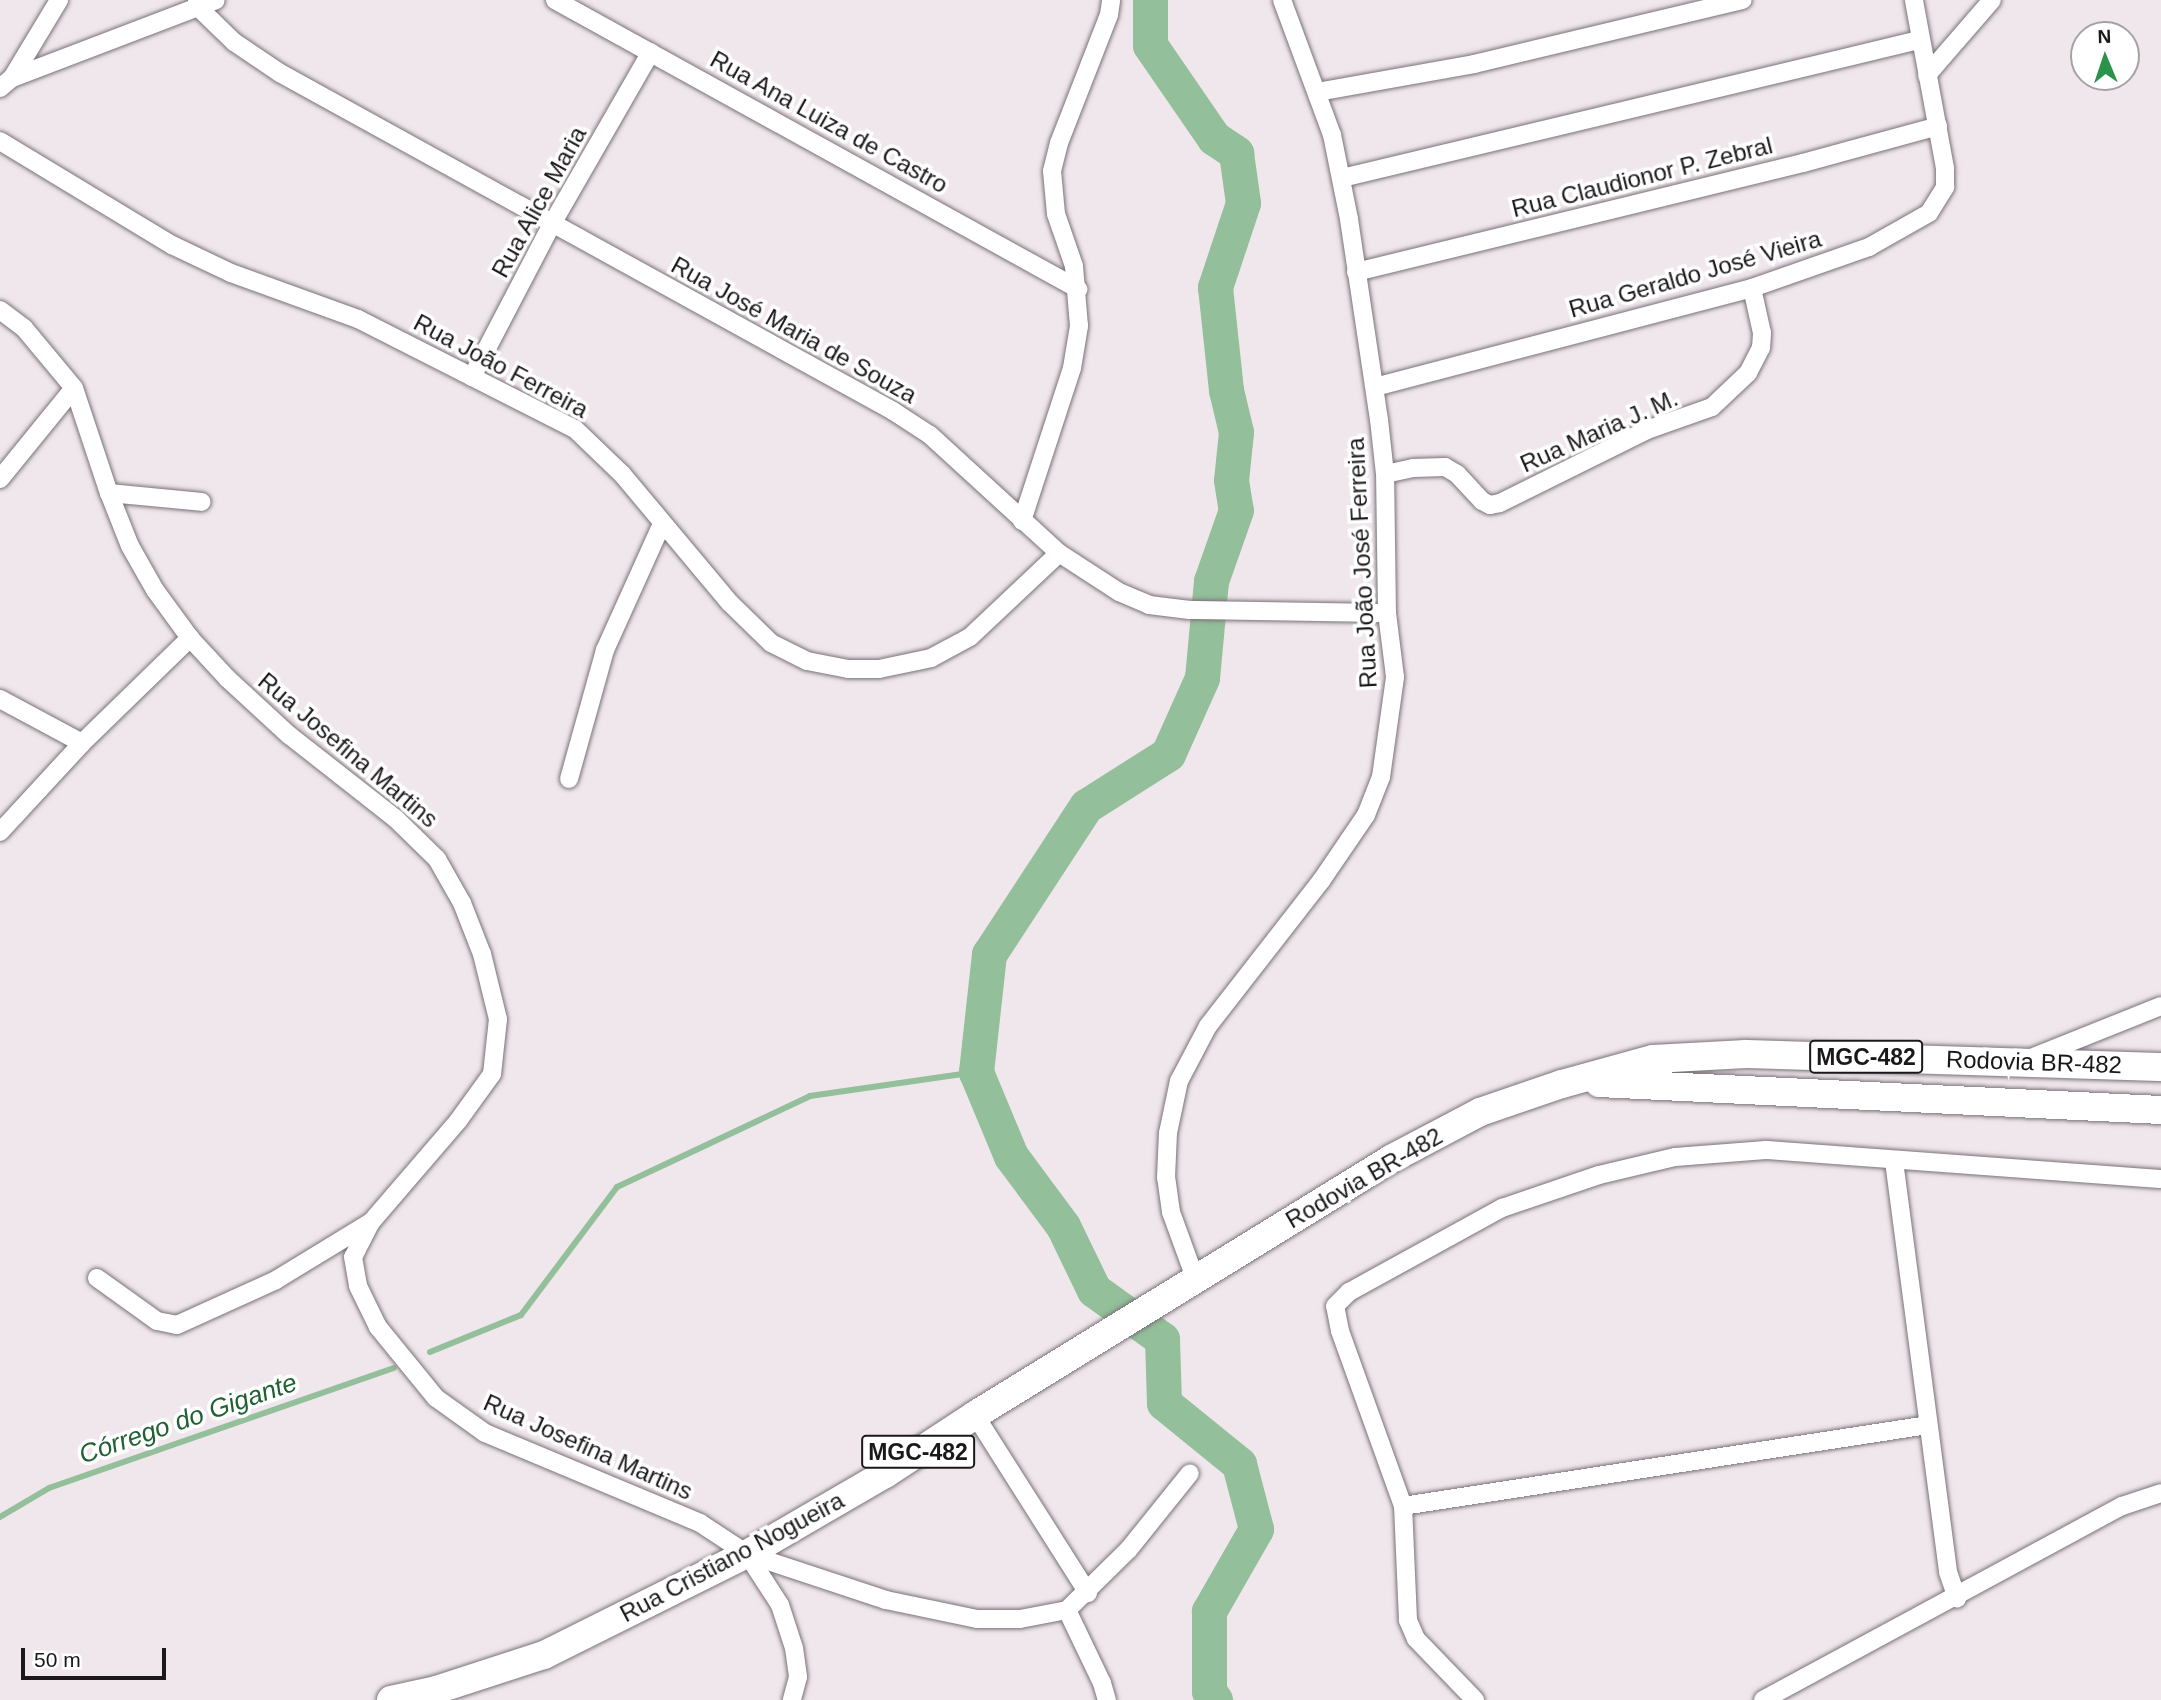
<!DOCTYPE html>
<meta charset="utf-8">
<style>
body{margin:0}
#map{position:relative;width:2161px;height:1700px;overflow:hidden;background:#f0e7ed;font-family:Arial,sans-serif}
div>[style]{position:absolute}
.stream>*{height:6px;margin:-3px;padding:0 3px;transform-origin:3px;border-radius:3px;background:#93bf9a}
.river>*{height:35px;margin:-17.5px;padding:0 17.5px;transform-origin:17.5px;border-radius:17.5px;background:#93bf9a}
.roads{filter:drop-shadow(0 0 2px #7a7278) drop-shadow(0 0 2px #7a7278)}
.minor>*{height:18px;margin:-9px;padding:0 9px;transform-origin:9px;border-radius:9px;background:#fff}
.trunk>*{height:28px;margin:-14px;padding:0 14px;transform-origin:14px;border-radius:14px;background:#fff}
span{translate:-50% -50%;white-space:nowrap;text-align:center;line-height:1.15;-webkit-text-stroke:7px #fff;paint-order:stroke}
.shield-label span{padding:2px 5px;background:#fff;border:2px solid;border-radius:5px;-webkit-text-stroke-width:0}
.shield-label{font-size:23px;color:#1b181a;font-weight:700}
.street-label{font-size:24px;color:#1b181a}
.water-label{font-size:26px;color:#1f6132;font-style:italic}
.north{position:absolute;left:2070px;top:21px;width:70px;height:70px;box-sizing:border-box;background:#fff;border:2px solid #a4a3a3;border-radius:50%;rotate:358deg;font-size:19px;font-weight:700;line-height:28px;text-align:center;color:#1b181a}
.north::after{content:'';display:block;margin:auto;width:24px;height:32px;background:#29934a;clip-path:polygon(50% 0,100% 100%,50% 72%,0 100%)}
.scale{position:absolute;left:21px;top:1648px;width:145px;height:32px;box-sizing:border-box;border:4px solid #1b181a;border-top:0;padding-left:9px;font-size:21px;line-height:24px;white-space:nowrap;color:#1b181a;-webkit-text-stroke:5px #fff;paint-order:stroke}
</style>
<div id="map">
<div class="stream">
<div style="left:430px;top:1352px;width:98px;rotate:-22.1deg"></div>
<div style="left:521px;top:1315px;width:160px;rotate:-53.1deg"></div>
<div style="left:617px;top:1187px;width:213px;rotate:-25.2deg"></div>
<div style="left:810px;top:1096px;width:168px;rotate:-8.2deg"></div>
<div style="left:0;top:1517px;width:57px;rotate:-30.6deg"></div>
<div style="left:49px;top:1488px;width:365px;rotate:-19.2deg"></div>
</div>
<div class="river">
<div style="left:1150px;top:0;width:45px;rotate:90deg"></div>
<div style="left:1150px;top:45px;width:113px;rotate:55.5deg"></div>
<div style="left:1214px;top:138px;width:27px;rotate:34deg"></div>
<div style="left:1236px;top:153px;width:50px;rotate:82deg"></div>
<div style="left:1243px;top:203px;width:89px;rotate:108.4deg"></div>
<div style="left:1215px;top:287px;width:104px;rotate:83.9deg"></div>
<div style="left:1226px;top:390px;width:43px;rotate:76.6deg"></div>
<div style="left:1236px;top:432px;width:48px;rotate:95.9deg"></div>
<div style="left:1231px;top:480px;width:30px;rotate:81deg"></div>
<div style="left:1236px;top:510px;width:75px;rotate:109.4deg"></div>
<div style="left:1211px;top:581px;width:97px;rotate:95.3deg"></div>
<div style="left:1202px;top:678px;width:83px;rotate:114.1deg"></div>
<div style="left:1168px;top:754px;width:97px;rotate:147.6deg"></div>
<div style="left:1086px;top:806px;width:177px;rotate:123.2deg"></div>
<div style="left:989px;top:954px;width:119px;rotate:96.3deg"></div>
<div style="left:976px;top:1072px;width:91px;rotate:67.4deg"></div>
<div style="left:1011px;top:1156px;width:87px;rotate:53.4deg"></div>
<div style="left:1063px;top:1226px;width:71px;rotate:64.2deg"></div>
<div style="left:1094px;top:1290px;width:84px;rotate:35.8deg"></div>
<div style="left:1162px;top:1339px;width:64px;rotate:88.2deg"></div>
<div style="left:1164px;top:1403px;width:97px;rotate:39.1deg"></div>
<div style="left:1239px;top:1464px;width:67px;rotate:75.3deg"></div>
<div style="left:1256px;top:1529px;width:95px;rotate:119.8deg"></div>
<div style="left:1209px;top:1611px;width:80px;rotate:90deg"></div>
<div style="left:1209px;top:1691px;width:11px;rotate:56deg"></div>
</div>
<div class="roads">
<div class="minor">
<div style="left:197px;top:0;width:8px;rotate:76deg"></div>
<div style="left:199px;top:8px;width:49px;rotate:44.2deg"></div>
<div style="left:234px;top:42px;width:55px;rotate:34deg"></div>
<div style="left:280px;top:73px;width:700px;rotate:28.87deg"></div>
<div style="left:893px;top:411px;width:44px;rotate:33deg"></div>
<div style="left:930px;top:435px;width:175px;rotate:42.5deg"></div>
<div style="left:1059px;top:553px;width:72px;rotate:33deg"></div>
<div style="left:1119px;top:592px;width:33px;rotate:23deg"></div>
<div style="left:1149px;top:605px;width:41px;rotate:7deg"></div>
<div style="left:1190px;top:610px;width:197px;rotate:0.9deg"></div>
<div style="left:555px;top:0;width:598px;rotate:28.92deg"></div>
<div style="left:1927px;top:75px;width:99px;rotate:-49.1deg"></div>
<div style="left:12px;top:78px;width:218px;rotate:-20.9deg"></div>
<div style="left:0;top:88px;width:16px;rotate:-40deg"></div>
<div style="left:12px;top:78px;width:91px;rotate:-58.9deg"></div>
<div style="left:1317px;top:92px;width:159px;rotate:-10.1deg"></div>
<div style="left:1474px;top:64px;width:276px;rotate:-13.4deg"></div>
<div style="left:0;top:141px;width:201px;rotate:31.2deg"></div>
<div style="left:172px;top:245px;width:65px;rotate:25.4deg"></div>
<div style="left:231px;top:273px;width:135px;rotate:19.9deg"></div>
<div style="left:358px;top:319px;width:243px;rotate:26.9deg"></div>
<div style="left:575px;top:429px;width:65px;rotate:43.8deg"></div>
<div style="left:622px;top:474px;width:168px;rotate:50.1deg"></div>
<div style="left:730px;top:603px;width:57px;rotate:44.3deg"></div>
<div style="left:771px;top:643px;width:40px;rotate:26.6deg"></div>
<div style="left:807px;top:661px;width:42px;rotate:11deg"></div>
<div style="left:848px;top:669px;width:31px"></div>
<div style="left:879px;top:669px;width:53px;rotate:-11.9deg"></div>
<div style="left:931px;top:658px;width:44px;rotate:-28.3deg"></div>
<div style="left:970px;top:637px;width:122px;rotate:-43.3deg"></div>
<div style="left:1342px;top:178px;width:593px;rotate:-13.45deg"></div>
<div style="left:1356px;top:272px;width:460px;rotate:-13.7deg"></div>
<div style="left:1803px;top:163px;width:140px;rotate:-15.3deg"></div>
<div style="left:0;top:310px;width:30px;rotate:37deg"></div>
<div style="left:24px;top:328px;width:78px;rotate:50.2deg"></div>
<div style="left:74px;top:388px;width:111px;rotate:71.6deg"></div>
<div style="left:109px;top:493px;width:57px;rotate:68.4deg"></div>
<div style="left:130px;top:546px;width:51px;rotate:60.4deg"></div>
<div style="left:155px;top:590px;width:59px;rotate:53.9deg"></div>
<div style="left:190px;top:638px;width:56px;rotate:47.2deg"></div>
<div style="left:228px;top:679px;width:83px;rotate:42.6deg"></div>
<div style="left:289px;top:735px;width:135px;rotate:38.1deg"></div>
<div style="left:395px;top:818px;width:59px;rotate:44.3deg"></div>
<div style="left:437px;top:859px;width:51px;rotate:60.4deg"></div>
<div style="left:462px;top:903px;width:55px;rotate:68.6deg"></div>
<div style="left:482px;top:954px;width:67px;rotate:76.2deg"></div>
<div style="left:498px;top:1019px;width:55px;rotate:96.2deg"></div>
<div style="left:492px;top:1074px;width:58px;rotate:125.9deg"></div>
<div style="left:458px;top:1121px;width:133px;rotate:130.7deg"></div>
<div style="left:371px;top:1222px;width:39px;rotate:117deg"></div>
<div style="left:353px;top:1257px;width:29px;rotate:80deg"></div>
<div style="left:358px;top:1286px;width:46px;rotate:64deg"></div>
<div style="left:378px;top:1327px;width:92px;rotate:50.8deg"></div>
<div style="left:436px;top:1398px;width:60px;rotate:35.5deg"></div>
<div style="left:485px;top:1433px;width:233px;rotate:22.7deg"></div>
<div style="left:700px;top:1523px;width:56px;rotate:33.4deg"></div>
<div style="left:747px;top:1554px;width:146px;rotate:18.3deg"></div>
<div style="left:886px;top:1600px;width:93px;rotate:11.8deg"></div>
<div style="left:977px;top:1619px;width:43px"></div>
<div style="left:1020px;top:1619px;width:48px;rotate:-10.8deg"></div>
<div style="left:1067px;top:1610px;width:87px;rotate:-44.5deg"></div>
<div style="left:1129px;top:1549px;width:97px;rotate:-51.2deg"></div>
<div style="left:472px;top:377px;width:173px;rotate:-62.4deg"></div>
<div style="left:552px;top:224px;width:198px;rotate:-60.1deg"></div>
<div style="left:1375px;top:387px;width:390px;rotate:-14.7deg"></div>
<div style="left:1752px;top:288px;width:124px;rotate:-19.3deg"></div>
<div style="left:1869px;top:247px;width:69px;rotate:-29.5deg"></div>
<div style="left:1929px;top:213px;width:31px;rotate:-58deg"></div>
<div style="left:1945px;top:187px;width:19px;rotate:-90deg"></div>
<div style="left:1945px;top:168px;width:171px;rotate:-100.5deg"></div>
<div style="left:1385px;top:474px;width:29px;rotate:-12deg"></div>
<div style="left:1413px;top:468px;width:32px;rotate:-2deg"></div>
<div style="left:1445px;top:467px;width:14px;rotate:30deg"></div>
<div style="left:1457px;top:474px;width:37px;rotate:47deg"></div>
<div style="left:1482px;top:501px;width:9px;rotate:27deg"></div>
<div style="left:1490px;top:505px;width:10px;rotate:-11deg"></div>
<div style="left:1500px;top:503px;width:164px;rotate:-26.4deg"></div>
<div style="left:1647px;top:430px;width:69px;rotate:-19.5deg"></div>
<div style="left:1712px;top:407px;width:50px;rotate:-43.4deg"></div>
<div style="left:1748px;top:373px;width:28px;rotate:-63deg"></div>
<div style="left:1761px;top:348px;width:15px;rotate:-86deg"></div>
<div style="left:1762px;top:333px;width:46px;rotate:-102.5deg"></div>
<div style="left:0;top:479px;width:117px;rotate:-50.9deg"></div>
<div style="left:109px;top:493px;width:93px;rotate:5.5deg"></div>
<div style="left:1022px;top:521px;width:161px;rotate:-71.9deg"></div>
<div style="left:1072px;top:368px;width:43px;rotate:-80.5deg"></div>
<div style="left:1079px;top:326px;width:60px;rotate:-94.8deg"></div>
<div style="left:1074px;top:266px;width:55px;rotate:-109.1deg"></div>
<div style="left:1056px;top:214px;width:43px;rotate:-95.3deg"></div>
<div style="left:1052px;top:171px;width:29px;rotate:-76deg"></div>
<div style="left:1059px;top:143px;width:137px;rotate:-68.7deg"></div>
<div style="left:1109px;top:15px;width:15px;rotate:-82deg"></div>
<div style="left:0;top:699px;width:93px;rotate:28.2deg"></div>
<div style="left:569px;top:779px;width:134px;rotate:-74.4deg"></div>
<div style="left:605px;top:650px;width:138px;rotate:-65.7deg"></div>
<div style="left:0;top:832px;width:121px;rotate:-47.3deg"></div>
<div style="left:82px;top:743px;width:151px;rotate:-44.2deg"></div>
<div style="left:2031px;top:1058px;width:140px;rotate:-21.8deg"></div>
<div style="left:1894px;top:1161px;width:415px;rotate:82.5deg"></div>
<div style="left:1948px;top:1572px;width:28px;rotate:71deg"></div>
<div style="left:97px;top:1278px;width:74px;rotate:35.6deg"></div>
<div style="left:157px;top:1321px;width:20px;rotate:11deg"></div>
<div style="left:177px;top:1325px;width:109px;rotate:-24.4deg"></div>
<div style="left:276px;top:1280px;width:111px;rotate:-31.4deg"></div>
<div style="left:1195px;top:1278px;width:70px;rotate:-110deg"></div>
<div style="left:1171px;top:1212px;width:34px;rotate:-98deg"></div>
<div style="left:1166px;top:1178px;width:45px;rotate:-87.5deg"></div>
<div style="left:1168px;top:1133px;width:53px;rotate:-78.1deg"></div>
<div style="left:1179px;top:1081px;width:62px;rotate:-62.2deg"></div>
<div style="left:1208px;top:1026px;width:184px;rotate:-52.1deg"></div>
<div style="left:1321px;top:881px;width:80px;rotate:-55.7deg"></div>
<div style="left:1366px;top:815px;width:41px;rotate:-68.5deg"></div>
<div style="left:1381px;top:777px;width:101px;rotate:-82deg"></div>
<div style="left:1395px;top:677px;width:64px;rotate:-97.1deg"></div>
<div style="left:1387px;top:613px;width:139px;rotate:-90.8deg"></div>
<div style="left:1385px;top:474px;width:54px;rotate:-96.3deg"></div>
<div style="left:1379px;top:420px;width:203px;rotate:-98.5deg"></div>
<div style="left:1349px;top:219px;width:86px;rotate:-101.4deg"></div>
<div style="left:1332px;top:135px;width:144px;rotate:-110.3deg"></div>
<div style="left:975px;top:1415px;width:211px;rotate:57.6deg"></div>
<div style="left:1403px;top:1506px;width:531px;rotate:-8.77deg"></div>
<div style="left:747px;top:1554px;width:61px;rotate:57.1deg"></div>
<div style="left:780px;top:1605px;width:45px;rotate:72deg"></div>
<div style="left:794px;top:1648px;width:29px;rotate:82deg"></div>
<div style="left:798px;top:1677px;width:24px;rotate:105deg"></div>
<div style="left:1067px;top:1610px;width:81px;rotate:64.4deg"></div>
<div style="left:1102px;top:1683px;width:18px;rotate:74deg"></div>
<div style="left:1475px;top:1700px;width:85px;rotate:-134deg"></div>
<div style="left:1416px;top:1639px;width:21px;rotate:-113deg"></div>
<div style="left:1408px;top:1620px;width:114px;rotate:-92.5deg"></div>
<div style="left:1403px;top:1506px;width:186px;rotate:-109.8deg"></div>
<div style="left:1340px;top:1331px;width:25px;rotate:-101deg"></div>
<div style="left:1335px;top:1306px;width:20px;rotate:-45deg"></div>
<div style="left:1349px;top:1292px;width:175px;rotate:-28.8deg"></div>
<div style="left:1502px;top:1208px;width:102px;rotate:-18.8deg"></div>
<div style="left:1599px;top:1175px;width:78px;rotate:-13.3deg"></div>
<div style="left:1675px;top:1157px;width:91px;rotate:-4.4deg"></div>
<div style="left:1766px;top:1150px;width:396px;rotate:4.2deg"></div>
<div style="left:1763px;top:1700px;width:408px;rotate:-28.4deg"></div>
<div style="left:2122px;top:1506px;width:41px;rotate:-18.4deg"></div>
</div>
<div class="trunk">
<div style="left:1599px;top:1083px;width:563px;rotate:2.75deg"></div>
<div style="left:391px;top:1700px;width:46px;rotate:-12.5deg"></div>
<div style="left:436px;top:1690px;width:114px;rotate:-18deg"></div>
<div style="left:544px;top:1655px;width:227px;rotate:-26.5deg"></div>
<div style="left:747px;top:1554px;width:160px;rotate:-30.1deg"></div>
<div style="left:885px;top:1474px;width:108px;rotate:-33.2deg"></div>
<div style="left:975px;top:1415px;width:488px;rotate:-31.6deg"></div>
<div style="left:1391px;top:1159px;width:101px;rotate:-27.8deg"></div>
<div style="left:1480px;top:1112px;width:87px;rotate:-18.9deg"></div>
<div style="left:1562px;top:1084px;width:94px;rotate:-15.4deg"></div>
<div style="left:1653px;top:1059px;width:93px;rotate:-3.1deg"></div>
<div style="left:1746px;top:1054px;width:415px;rotate:1.8deg"></div>
</div>
</div>
<div class="shield-label">
<span style="left:1866px;top:1057px">MGC-482</span>
<span style="left:918px;top:1452px">MGC-482</span>
</div>
<div class="street-label">
<span style="left:829px;top:122px;rotate:29deg">Rua Ana Luiza de Castro</span>
<span style="left:1642px;top:177px;rotate:-14deg">Rua Claudionor P. Zebral</span>
<span style="left:539px;top:202px;rotate:-61deg">Rua Alice Maria</span>
<span style="left:1695px;top:274px;rotate:-16deg">Rua Geraldo José Vieira</span>
<span style="left:794px;top:330px;rotate:29deg">Rua José Maria de Souza</span>
<span style="left:501px;top:366px;rotate:28deg">Rua João Ferreira</span>
<span style="left:1599px;top:431px;rotate:-24deg">Rua Maria J. M.</span>
<span style="left:1362px;top:563px;rotate:-93deg">Rua João José Ferreira</span>
<span style="left:348px;top:750px;rotate:40deg">Rua Josefina Martins</span>
<span style="left:2034px;top:1062px;rotate:2deg">Rodovia BR-482</span>
<span style="left:1364px;top:1178px;rotate:-30deg">Rodovia BR-482</span>
<span style="left:588px;top:1447px;rotate:24deg">Rua Josefina Martins</span>
<span style="left:732px;top:1557px;rotate:-28deg">Rua Cristiano Nogueira</span>
</div>
<div class="water-label">
<span style="left:188px;top:1419px;rotate:-19deg">Córrego do Gigante</span>
</div>
<div class="north">N</div>
<div class="scale">50 m</div>
</div>
